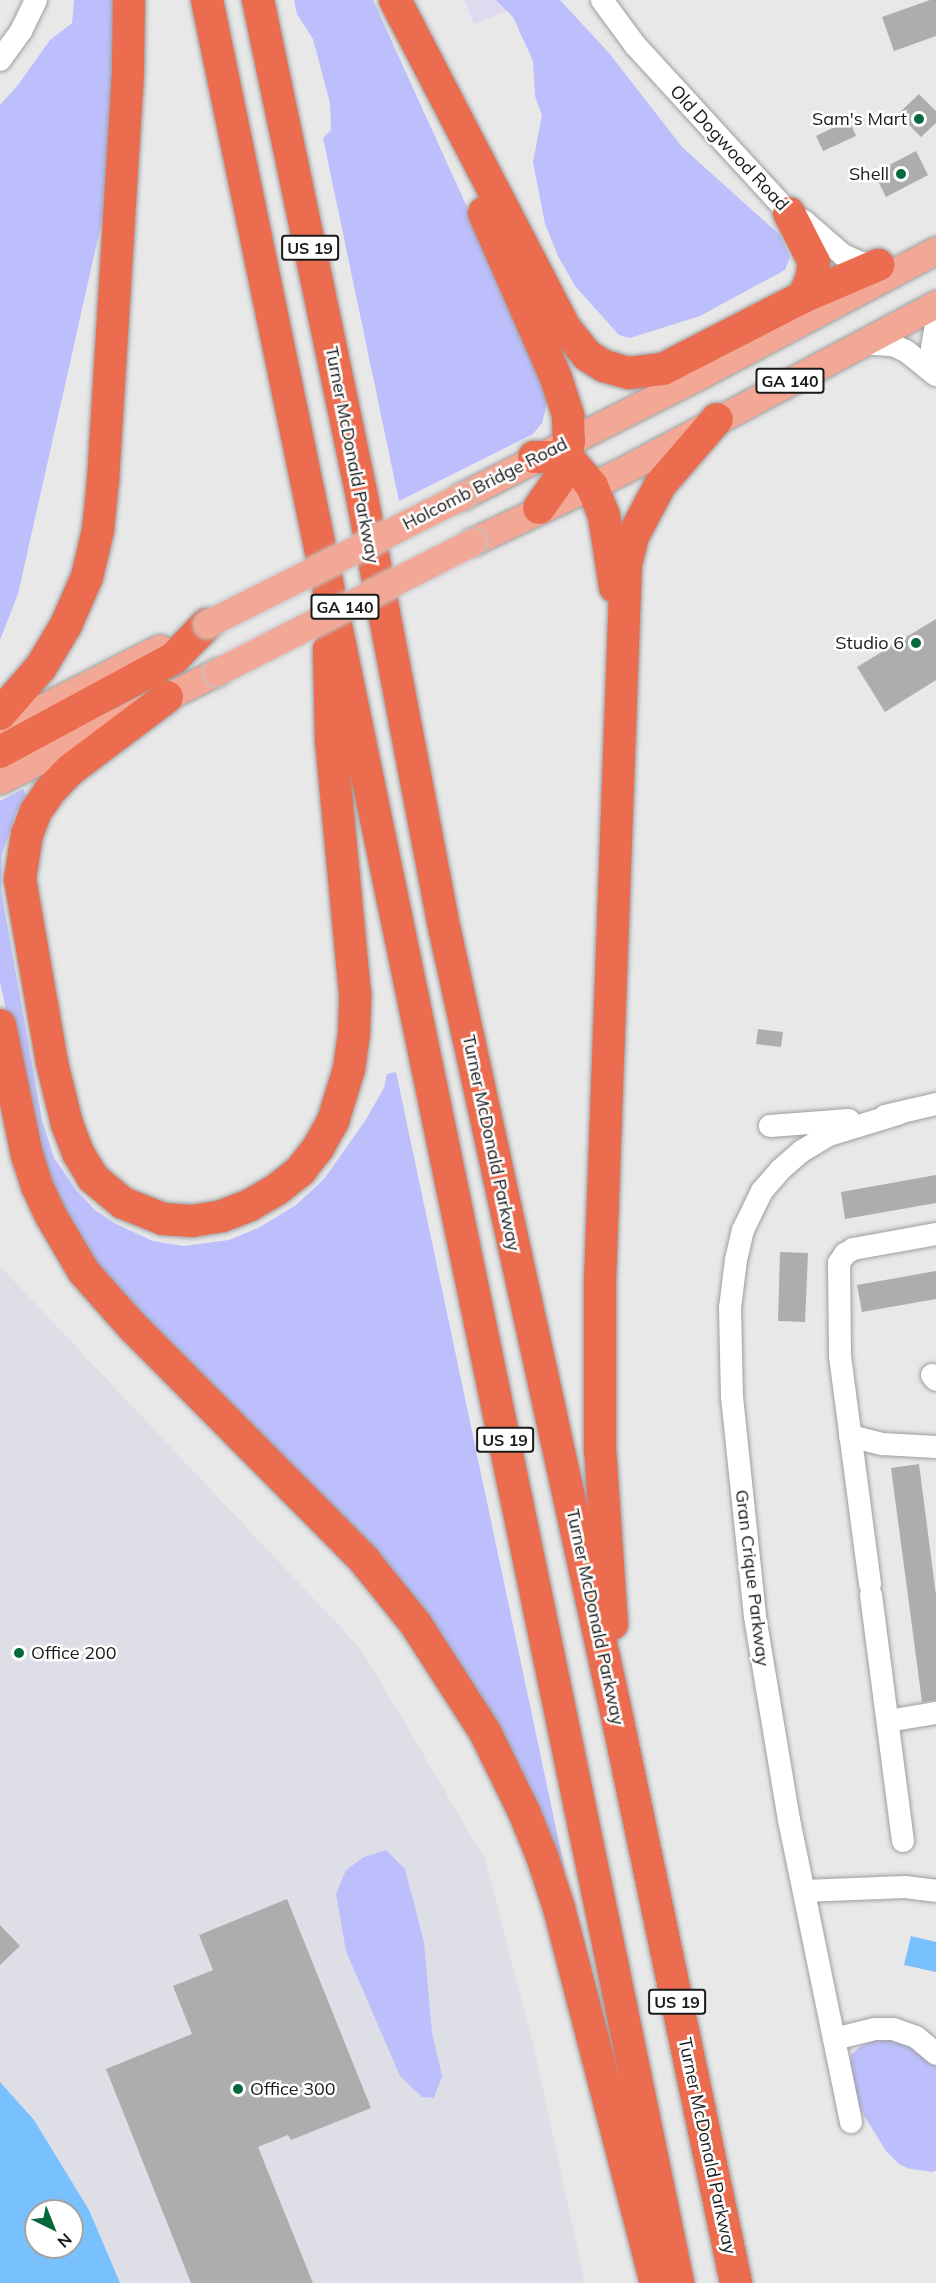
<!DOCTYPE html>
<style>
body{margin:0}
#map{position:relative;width:936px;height:2283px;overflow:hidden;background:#e8e8e9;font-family:Mulish,sans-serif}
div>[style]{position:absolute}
.built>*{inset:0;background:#dedee7}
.industrial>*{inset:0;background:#e0daf0}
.green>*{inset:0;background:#bcbffb}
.water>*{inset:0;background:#79c0fe}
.building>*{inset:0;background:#aeadad}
.roads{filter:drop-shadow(0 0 2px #9e9e9f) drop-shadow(0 0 2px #9e9e9f)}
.minor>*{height:22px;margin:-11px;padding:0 11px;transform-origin:11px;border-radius:11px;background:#fff}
.major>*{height:27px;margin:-13.5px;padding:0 13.5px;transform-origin:13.5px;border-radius:13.5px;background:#f3a795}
.highway>*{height:32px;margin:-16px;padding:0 16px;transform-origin:16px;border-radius:16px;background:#eb6c4e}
.bridges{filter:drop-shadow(0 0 2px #c3c3c3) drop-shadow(0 0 2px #c3c3c3)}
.major-bridge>*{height:27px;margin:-13.5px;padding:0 13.5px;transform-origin:13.5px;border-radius:13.5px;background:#f3a795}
.dots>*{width:16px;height:16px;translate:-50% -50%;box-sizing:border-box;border:3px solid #fff;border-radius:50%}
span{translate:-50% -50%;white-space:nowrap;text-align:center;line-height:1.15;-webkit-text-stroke:5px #fff;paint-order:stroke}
.shield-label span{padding:2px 4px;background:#fff;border:2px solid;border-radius:4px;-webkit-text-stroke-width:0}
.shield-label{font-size:16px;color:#1a1a1a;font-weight:700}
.poi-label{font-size:18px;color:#1a1a1a}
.right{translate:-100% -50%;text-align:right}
.left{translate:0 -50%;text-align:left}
.street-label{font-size:18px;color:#1a1a1a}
.north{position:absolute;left:24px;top:2199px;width:60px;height:60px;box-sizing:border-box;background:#fff;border:2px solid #a3a3a3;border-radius:50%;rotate:137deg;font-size:16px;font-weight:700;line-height:24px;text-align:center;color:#1a1a1a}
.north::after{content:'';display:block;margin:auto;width:21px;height:27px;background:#07683c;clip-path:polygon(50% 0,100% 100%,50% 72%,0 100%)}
</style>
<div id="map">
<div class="built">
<div style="clip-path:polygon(evenodd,0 1266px,361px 1649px,485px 1859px,533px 2043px,585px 2283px,0 2283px,0 1266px,36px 2211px,72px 2211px,72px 2247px,36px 2247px,36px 2211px)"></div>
</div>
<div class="industrial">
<div style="clip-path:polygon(464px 0,511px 0,514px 8px,474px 24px)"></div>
</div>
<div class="green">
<div style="clip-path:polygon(74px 0,116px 0,118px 27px,105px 207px,18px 594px,0 640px,0 105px,18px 85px,50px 40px,72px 23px)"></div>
<div style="clip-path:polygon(294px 0,373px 0,541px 370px,549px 395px,542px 423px,533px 434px,399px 501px,323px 138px,331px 130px,330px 103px,313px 39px,297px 14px)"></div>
<div style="clip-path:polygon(496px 0,560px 0,609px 53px,682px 147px,780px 235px,790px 257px,785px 270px,700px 316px,630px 338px,619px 335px,575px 286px,558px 256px,545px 224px,533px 162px,542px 115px,535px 96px,533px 61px,513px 17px)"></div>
<div style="clip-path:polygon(23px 789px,26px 795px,16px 813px,2px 854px,1px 890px,42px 1120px,54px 1158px,77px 1191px,95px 1210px,116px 1224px,153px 1241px,183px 1246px,229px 1240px,260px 1227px,296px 1205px,324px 1179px,365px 1121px,384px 1088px,387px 1074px,396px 1072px,565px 1871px,557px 1872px,485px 1716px,102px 1283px,53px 1200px,27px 1108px,0 982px,0 801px)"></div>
<div style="clip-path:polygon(386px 1850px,405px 1869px,424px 1942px,432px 2032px,442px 2076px,434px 2098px,422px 2097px,400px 2076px,346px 1951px,336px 1894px,346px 1870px,364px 1857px)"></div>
<div style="clip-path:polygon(879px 2038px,912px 2041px,932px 2058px,936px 2066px,936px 2170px,933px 2172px,910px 2169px,899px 2164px,886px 2151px,857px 2104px,851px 2078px,851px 2055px,861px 2046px)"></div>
</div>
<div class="water">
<div style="clip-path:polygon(911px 1936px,936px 1942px,936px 1972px,904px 1965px)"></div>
<div style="clip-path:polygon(evenodd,0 2082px,34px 2120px,89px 2210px,120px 2283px,0 2283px,0 2082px,36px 2211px,72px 2211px,72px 2247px,36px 2247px,36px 2211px)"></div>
</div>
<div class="building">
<div style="clip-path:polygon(930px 0,936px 0,936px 36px,894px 51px,882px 17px)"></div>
<div style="clip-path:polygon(919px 94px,936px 111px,936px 123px,921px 137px,898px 114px)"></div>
<div style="clip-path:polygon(849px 120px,856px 136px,823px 151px,816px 136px)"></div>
<div style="clip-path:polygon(916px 151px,928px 175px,886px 197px,874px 173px)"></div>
<div style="clip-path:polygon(936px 619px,936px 680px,885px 712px,857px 667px)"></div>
<div style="clip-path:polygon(758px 1029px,783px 1032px,781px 1047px,756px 1044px)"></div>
<div style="clip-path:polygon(936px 1175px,936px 1203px,845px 1219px,841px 1192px)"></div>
<div style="clip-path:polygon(780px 1252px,808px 1253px,805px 1322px,778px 1321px)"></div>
<div style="clip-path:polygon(936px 1271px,936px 1299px,862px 1312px,857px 1285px)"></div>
<div style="clip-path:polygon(919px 1464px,936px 1595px,936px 1700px,922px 1702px,891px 1468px)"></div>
<div style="clip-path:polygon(287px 1899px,371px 2108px,291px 2140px,288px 2135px,258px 2147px,313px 2283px,191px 2283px,106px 2069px,192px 2034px,173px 1986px,213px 1970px,199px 1935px)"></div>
<div style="clip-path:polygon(0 1925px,20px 1946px,0 1965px)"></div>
</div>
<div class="roads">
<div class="minor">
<div style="left:602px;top:0;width:56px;rotate:53.7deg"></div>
<div style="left:635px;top:45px;width:228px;rotate:47.5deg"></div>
<div style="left:789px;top:213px;width:18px;rotate:29deg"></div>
<div style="left:805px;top:222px;width:50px;rotate:41deg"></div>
<div style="left:843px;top:255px;width:20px;rotate:24deg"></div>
<div style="left:861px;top:263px;width:17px;rotate:7deg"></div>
<div style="left:0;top:60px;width:36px;rotate:-54deg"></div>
<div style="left:21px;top:31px;width:34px;rotate:-64deg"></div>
<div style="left:936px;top:325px;width:23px;rotate:100deg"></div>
<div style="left:932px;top:348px;width:11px;rotate:68deg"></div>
<div style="left:862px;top:343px;width:31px;rotate:4deg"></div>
<div style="left:893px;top:345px;width:14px;rotate:25deg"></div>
<div style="left:906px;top:351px;width:38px;rotate:39deg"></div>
<div style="left:885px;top:1116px;width:52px;rotate:-13.2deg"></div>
<div style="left:770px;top:1126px;width:79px;rotate:-4.3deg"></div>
<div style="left:932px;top:1375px;width:6px;rotate:51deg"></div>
<div style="left:850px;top:1436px;width:34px;rotate:14deg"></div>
<div style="left:883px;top:1444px;width:53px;rotate:3.2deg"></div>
<div style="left:870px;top:1584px;width:230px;rotate:-97.5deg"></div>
<div style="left:840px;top:1356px;width:93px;rotate:-90.6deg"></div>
<div style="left:839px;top:1263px;width:11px;rotate:-56deg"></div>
<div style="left:845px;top:1254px;width:9px;rotate:-32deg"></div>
<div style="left:853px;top:1249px;width:84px;rotate:-10.2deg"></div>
<div style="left:871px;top:1595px;width:248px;rotate:82.6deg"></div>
<div style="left:888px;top:1721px;width:49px;rotate:-9.5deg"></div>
<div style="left:804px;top:1891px;width:101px;rotate:-2.3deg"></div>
<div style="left:905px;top:1887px;width:31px;rotate:7deg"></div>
<div style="left:834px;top:2039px;width:42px;rotate:-13.7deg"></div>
<div style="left:875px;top:2029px;width:18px"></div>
<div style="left:893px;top:2029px;width:24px;rotate:19deg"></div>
<div style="left:916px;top:2037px;width:26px;rotate:40deg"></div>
<div style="left:851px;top:2122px;width:308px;rotate:-101.6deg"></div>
<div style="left:789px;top:1820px;width:207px;rotate:-99.5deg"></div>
<div style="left:755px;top:1616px;width:221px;rotate:-96deg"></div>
<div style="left:732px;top:1396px;width:88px;rotate:-91.3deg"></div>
<div style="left:730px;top:1308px;width:48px;rotate:-82.9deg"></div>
<div style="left:736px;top:1260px;width:31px;rotate:-77deg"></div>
<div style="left:743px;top:1230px;width:43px;rotate:-64deg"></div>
<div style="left:762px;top:1191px;width:28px;rotate:-49deg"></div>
<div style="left:780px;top:1170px;width:29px;rotate:-41deg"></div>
<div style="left:802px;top:1151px;width:31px;rotate:-31deg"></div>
<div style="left:829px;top:1135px;width:72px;rotate:-16.9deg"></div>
</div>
<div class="major">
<div style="left:462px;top:496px;width:269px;rotate:-26.9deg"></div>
<div style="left:702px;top:374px;width:265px;rotate:-27.9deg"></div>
<div style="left:472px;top:542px;width:166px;rotate:-25.3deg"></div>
<div style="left:622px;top:471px;width:356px;rotate:-28deg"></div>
<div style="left:0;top:729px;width:179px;rotate:-26.9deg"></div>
<div style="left:0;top:780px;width:242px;rotate:-26.5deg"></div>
</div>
<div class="highway">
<div style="left:207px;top:0;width:2331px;rotate:78.34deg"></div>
<div style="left:258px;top:0;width:508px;rotate:78.18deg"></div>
<div style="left:362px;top:497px;width:442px;rotate:79.2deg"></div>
<div style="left:445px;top:931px;width:809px;rotate:77.65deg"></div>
<div style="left:618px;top:1721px;width:574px;rotate:78.14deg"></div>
<div style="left:395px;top:0;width:369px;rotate:62.6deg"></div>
<div style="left:565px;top:328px;width:36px;rotate:51deg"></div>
<div style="left:588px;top:356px;width:19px;rotate:32deg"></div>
<div style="left:604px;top:366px;width:26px;rotate:16deg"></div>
<div style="left:629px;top:373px;width:34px;rotate:-7deg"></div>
<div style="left:663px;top:369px;width:157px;rotate:-27.2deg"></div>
<div style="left:803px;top:297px;width:82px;rotate:-23.1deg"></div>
<div style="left:484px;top:213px;width:180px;rotate:66.4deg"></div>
<div style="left:556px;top:378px;width:40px;rotate:72deg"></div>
<div style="left:568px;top:416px;width:25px;rotate:88deg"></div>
<div style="left:569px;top:441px;width:22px;rotate:100deg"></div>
<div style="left:565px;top:463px;width:19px;rotate:111deg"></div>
<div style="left:558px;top:481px;width:33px;rotate:125deg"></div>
<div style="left:789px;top:213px;width:55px;rotate:63deg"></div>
<div style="left:814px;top:262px;width:18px;rotate:99deg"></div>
<div style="left:811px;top:280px;width:19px;rotate:115deg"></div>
<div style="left:534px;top:457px;width:17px"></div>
<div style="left:551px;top:457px;width:23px;rotate:18deg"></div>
<div style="left:573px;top:464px;width:29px;rotate:49deg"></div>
<div style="left:592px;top:486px;width:32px;rotate:68deg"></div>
<div style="left:604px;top:516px;width:72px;rotate:81.2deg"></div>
<div style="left:167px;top:697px;width:121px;rotate:143deg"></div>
<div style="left:70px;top:770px;width:29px;rotate:134deg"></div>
<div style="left:50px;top:791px;width:24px;rotate:125deg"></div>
<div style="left:36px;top:811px;width:25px;rotate:111deg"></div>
<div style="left:27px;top:834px;width:46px;rotate:98.8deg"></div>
<div style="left:20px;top:879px;width:187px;rotate:80.1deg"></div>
<div style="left:52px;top:1063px;width:63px;rotate:76.2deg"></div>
<div style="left:67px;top:1124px;width:31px;rotate:69deg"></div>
<div style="left:78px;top:1153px;width:29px;rotate:59deg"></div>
<div style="left:93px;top:1178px;width:39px;rotate:40deg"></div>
<div style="left:123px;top:1203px;width:43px;rotate:21.8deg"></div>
<div style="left:163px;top:1219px;width:29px;rotate:4deg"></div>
<div style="left:192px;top:1221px;width:30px;rotate:-9deg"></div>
<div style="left:222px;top:1216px;width:30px;rotate:-21deg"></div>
<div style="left:250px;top:1205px;width:30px;rotate:-30deg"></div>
<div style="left:276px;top:1190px;width:31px;rotate:-38deg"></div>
<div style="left:300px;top:1171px;width:29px;rotate:-52deg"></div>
<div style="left:318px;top:1148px;width:31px;rotate:-61deg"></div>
<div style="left:333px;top:1121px;width:54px;rotate:-72.9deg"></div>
<div style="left:349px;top:1069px;width:37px;rotate:-82deg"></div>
<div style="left:354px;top:1032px;width:38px;rotate:-88deg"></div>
<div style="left:355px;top:994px;width:255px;rotate:-95.4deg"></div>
<div style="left:331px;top:740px;width:91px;rotate:-91.3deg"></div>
<div style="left:0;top:714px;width:62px;rotate:-48.9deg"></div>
<div style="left:41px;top:667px;width:49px;rotate:-59.2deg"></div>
<div style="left:66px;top:625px;width:52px;rotate:-66.4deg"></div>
<div style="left:87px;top:577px;width:48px;rotate:-76.8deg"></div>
<div style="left:98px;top:530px;width:49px;rotate:-84.2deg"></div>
<div style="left:103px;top:481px;width:413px;rotate:-86.5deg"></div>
<div style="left:128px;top:69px;width:69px;rotate:-89.2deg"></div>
<div style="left:0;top:752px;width:198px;rotate:-28.4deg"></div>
<div style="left:174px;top:658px;width:47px;rotate:-45.9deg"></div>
<div style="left:0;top:1025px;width:133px;rotate:78.3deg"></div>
<div style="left:27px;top:1155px;width:33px;rotate:72deg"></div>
<div style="left:37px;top:1186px;width:33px;rotate:65deg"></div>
<div style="left:51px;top:1216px;width:65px;rotate:59.5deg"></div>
<div style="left:84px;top:1272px;width:72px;rotate:48.4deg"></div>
<div style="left:132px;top:1326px;width:330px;rotate:45.2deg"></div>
<div style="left:364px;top:1560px;width:81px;rotate:51deg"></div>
<div style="left:415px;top:1623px;width:130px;rotate:57.3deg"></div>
<div style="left:485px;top:1732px;width:89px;rotate:64deg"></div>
<div style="left:524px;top:1812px;width:48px;rotate:67.8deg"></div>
<div style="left:542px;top:1856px;width:55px;rotate:71.9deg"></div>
<div style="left:559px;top:1908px;width:387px;rotate:75.5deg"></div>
<div style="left:612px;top:1624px;width:174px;rotate:-93.9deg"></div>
<div style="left:600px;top:1450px;width:168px;rotate:-90deg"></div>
<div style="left:600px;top:1282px;width:718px;rotate:-87.93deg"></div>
<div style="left:626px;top:564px;width:29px;rotate:-76deg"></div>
<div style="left:633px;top:536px;width:58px;rotate:-62.1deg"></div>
<div style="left:660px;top:485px;width:87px;rotate:-49.2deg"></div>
</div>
</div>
<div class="bridges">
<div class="major-bridge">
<div style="left:207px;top:624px;width:285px;rotate:-26.7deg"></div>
<div style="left:217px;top:672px;width:286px;rotate:-27deg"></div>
</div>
</div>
<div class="dots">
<div style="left:919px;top:119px;background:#07683c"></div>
<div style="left:901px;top:174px;background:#07683c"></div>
<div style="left:916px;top:643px;background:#07683c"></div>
<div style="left:19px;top:1653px;background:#07683c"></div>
<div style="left:238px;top:2089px;background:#07683c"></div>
</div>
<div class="shield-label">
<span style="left:310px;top:248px">US 19</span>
<span style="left:790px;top:381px">GA 140</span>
<span style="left:345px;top:607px">GA 140</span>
<span style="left:505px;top:1440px">US 19</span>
<span style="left:677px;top:2002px">US 19</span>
</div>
<div class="poi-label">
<span class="right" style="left:907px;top:119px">Sam's Mart</span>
<span class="right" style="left:889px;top:174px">Shell</span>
<span class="right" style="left:904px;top:643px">Studio 6</span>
<span class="left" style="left:31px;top:1653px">Office 200</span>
<span class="left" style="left:250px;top:2089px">Office 300</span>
</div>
<div class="street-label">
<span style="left:729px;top:148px;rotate:47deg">Old Dogwood Road</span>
<span style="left:352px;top:455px;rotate:79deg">Turner McDonald Parkway</span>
<span style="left:485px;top:484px;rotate:-27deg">Holcomb Bridge Road</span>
<span style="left:491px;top:1143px;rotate:78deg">Turner McDonald Parkway</span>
<span style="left:752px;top:1578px;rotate:83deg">Gran Crique Parkway</span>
<span style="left:595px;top:1617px;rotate:78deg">Turner McDonald Parkway</span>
<span style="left:707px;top:2146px;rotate:78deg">Turner McDonald Parkway</span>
</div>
<div class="north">N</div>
</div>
